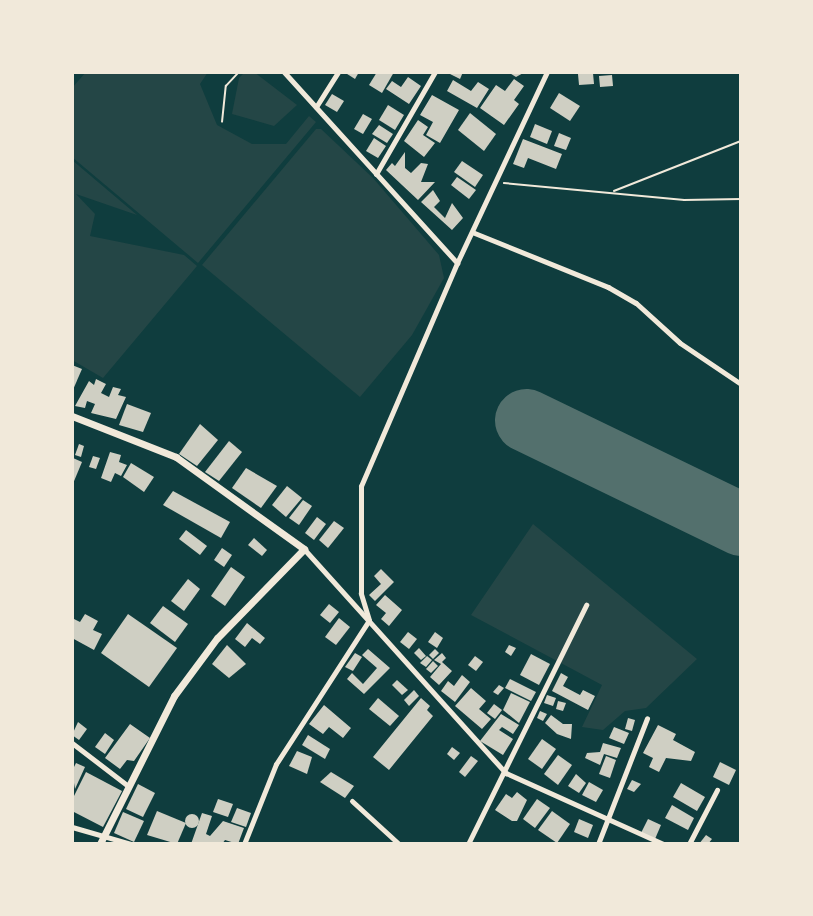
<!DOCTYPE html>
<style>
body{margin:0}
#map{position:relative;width:813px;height:916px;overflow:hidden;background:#0f3d3e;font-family:"Nunito Sans",sans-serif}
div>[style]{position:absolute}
.green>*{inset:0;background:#244646}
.runway>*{height:63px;margin:-31.5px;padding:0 31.5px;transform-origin:31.5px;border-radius:31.5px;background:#53706d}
.building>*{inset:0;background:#cfcfc3}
.round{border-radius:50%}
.path>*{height:1.5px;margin:-0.75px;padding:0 0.75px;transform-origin:0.75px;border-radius:0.75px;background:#f1e9da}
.minor>*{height:5px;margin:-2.5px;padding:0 2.5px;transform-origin:2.5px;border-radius:2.5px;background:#f1e9da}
.tertiary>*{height:7px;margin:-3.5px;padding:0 3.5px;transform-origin:3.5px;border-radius:3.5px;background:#f1e9da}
span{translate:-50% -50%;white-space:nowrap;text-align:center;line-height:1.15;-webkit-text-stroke:6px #f1e9da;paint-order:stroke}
.frame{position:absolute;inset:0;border:74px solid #f1e9da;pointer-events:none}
</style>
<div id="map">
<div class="green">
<div style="clip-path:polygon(86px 72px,208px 72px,200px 84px,217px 125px,252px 144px,286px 144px,309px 116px,316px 122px,198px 263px,72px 157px,72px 88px)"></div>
<div style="clip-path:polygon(245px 72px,254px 72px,297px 105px,274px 126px,232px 114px,239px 78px)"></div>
<div style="clip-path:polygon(316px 129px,321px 129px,373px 178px,439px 255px,444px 278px,412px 335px,360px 397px,202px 265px)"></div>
<div style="clip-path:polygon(72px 160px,137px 215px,76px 194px,95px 214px,90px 236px,184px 255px,197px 266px,103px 378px,72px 360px)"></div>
<div style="clip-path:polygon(533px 524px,697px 659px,646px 708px,625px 711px,603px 730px,582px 727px,602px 685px,471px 615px)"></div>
</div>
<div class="runway">
<div style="left:526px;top:420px;width:239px;rotate:25.8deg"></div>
</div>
<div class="building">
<div style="clip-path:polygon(344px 72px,359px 72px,355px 79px)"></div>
<div style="clip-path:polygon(377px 72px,394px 72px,382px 93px,369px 85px)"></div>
<div style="clip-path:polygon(446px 72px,463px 72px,460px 79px)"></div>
<div style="clip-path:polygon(508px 72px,525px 72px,516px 77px)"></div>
<div style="clip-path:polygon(593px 73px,594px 84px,579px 85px,578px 74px)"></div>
<div style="clip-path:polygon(612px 75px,613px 86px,600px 87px,599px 76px)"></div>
<div style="clip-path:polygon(408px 77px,421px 86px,409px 104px,386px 89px,392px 81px,401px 87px)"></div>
<div style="clip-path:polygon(514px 79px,524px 86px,514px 100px,519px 104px,504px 125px,480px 108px,496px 85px,505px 91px)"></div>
<div style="clip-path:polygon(453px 80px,471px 91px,478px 82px,489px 89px,477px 108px,447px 91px)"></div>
<div style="clip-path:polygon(559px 93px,580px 106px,570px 121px,550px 108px)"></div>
<div style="clip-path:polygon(332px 94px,344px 101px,337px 112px,325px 105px)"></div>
<div style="clip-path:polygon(432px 95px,459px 110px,440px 143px,426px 135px,433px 122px,420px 115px)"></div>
<div style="clip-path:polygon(388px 105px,404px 115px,395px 130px,379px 120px)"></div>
<div style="clip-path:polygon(470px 113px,496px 134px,484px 151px,458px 130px)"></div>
<div style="clip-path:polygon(363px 114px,372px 119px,363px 134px,354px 129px)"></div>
<div style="clip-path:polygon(418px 120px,428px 127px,423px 135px,435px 143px,424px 157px,404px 141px)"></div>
<div style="clip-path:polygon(535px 124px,552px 131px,547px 144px,530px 137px)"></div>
<div style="clip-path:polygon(379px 125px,393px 134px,387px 143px,372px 134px)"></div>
<div style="clip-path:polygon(559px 133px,571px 138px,566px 150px,554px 146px)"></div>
<div style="clip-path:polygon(374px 138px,386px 146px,378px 158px,366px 151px)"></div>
<div style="clip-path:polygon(523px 139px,562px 154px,556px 169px,528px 158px,524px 168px,513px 164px)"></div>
<div style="clip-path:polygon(405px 152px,405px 168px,411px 173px,421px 163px,428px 164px,421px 182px,435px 182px,418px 200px,386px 170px,392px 163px,395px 166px)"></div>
<div style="clip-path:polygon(462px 161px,483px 175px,475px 187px,454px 172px)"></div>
<div style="clip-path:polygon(457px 177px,476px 190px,469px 199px,451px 185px)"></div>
<div style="clip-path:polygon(433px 190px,440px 201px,434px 207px,445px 218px,452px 203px,463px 218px,452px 230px,421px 202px)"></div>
<div style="clip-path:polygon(72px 365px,82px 369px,72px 392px)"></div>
<div style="clip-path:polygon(96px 379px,106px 384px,101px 393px,109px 397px,113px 387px,121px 389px,118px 395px,126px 397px,116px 419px,91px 413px,95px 404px,87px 401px,85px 408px,75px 406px,89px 381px,94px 385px)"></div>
<div style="clip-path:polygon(127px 404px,151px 413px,143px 432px,119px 425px)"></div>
<div style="clip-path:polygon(200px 424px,218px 440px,197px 466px,179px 454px)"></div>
<div style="clip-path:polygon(229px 441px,242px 452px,219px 481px,205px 472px)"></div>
<div style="clip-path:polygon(79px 444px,84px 446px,81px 457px,75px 455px)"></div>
<div style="clip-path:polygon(110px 452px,121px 455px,119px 462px,127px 465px,121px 476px,115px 473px,111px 482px,101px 478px)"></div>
<div style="clip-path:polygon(93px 456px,100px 458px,96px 469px,89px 467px)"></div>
<div style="clip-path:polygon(73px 458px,82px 462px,72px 486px,72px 461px)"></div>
<div style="clip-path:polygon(131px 463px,154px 477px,144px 492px,123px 477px)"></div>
<div style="clip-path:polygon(246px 468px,277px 486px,261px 508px,232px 488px)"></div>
<div style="clip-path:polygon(287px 486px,302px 498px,286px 517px,272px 505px)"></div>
<div style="clip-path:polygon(173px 491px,230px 522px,221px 538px,163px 505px)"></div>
<div style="clip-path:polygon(303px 500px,312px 506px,299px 525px,289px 518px)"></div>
<div style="clip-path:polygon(317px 517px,326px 524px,314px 540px,305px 533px)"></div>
<div style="clip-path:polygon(334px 521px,344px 528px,328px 548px,319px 540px)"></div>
<div style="clip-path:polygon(186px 530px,207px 546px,200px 555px,179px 539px)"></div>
<div style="clip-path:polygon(254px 538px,267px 550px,262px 556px,248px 545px)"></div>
<div style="clip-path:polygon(222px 548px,232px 555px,224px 567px,214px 560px)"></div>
<div style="clip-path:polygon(231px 567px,245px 577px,225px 606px,211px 596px)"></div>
<div style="clip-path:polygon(381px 569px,394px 582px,375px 601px,369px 595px,381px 584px,374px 576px)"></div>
<div style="clip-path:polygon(188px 579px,200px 589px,184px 611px,171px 601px)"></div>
<div style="clip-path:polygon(385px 595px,402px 610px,389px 626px,381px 619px,386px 613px,376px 605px)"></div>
<div style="clip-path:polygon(329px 604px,339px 612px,330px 623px,320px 615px)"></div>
<div style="clip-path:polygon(163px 606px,188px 624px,175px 642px,150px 623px)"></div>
<div style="clip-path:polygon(85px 614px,98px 621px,93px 630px,102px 634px,94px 650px,72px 638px,72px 618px,80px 622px)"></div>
<div style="clip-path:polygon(128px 614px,177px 648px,149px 687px,101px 653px)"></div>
<div style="clip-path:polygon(339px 618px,350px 627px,336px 645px,325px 637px)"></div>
<div style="clip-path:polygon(247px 623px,265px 638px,260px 644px,252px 638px,245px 647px,235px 639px)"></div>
<div style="clip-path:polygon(408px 632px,417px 639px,409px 649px,400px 642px)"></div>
<div style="clip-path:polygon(435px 632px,443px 638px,437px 648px,428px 642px)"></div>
<div style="clip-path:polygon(227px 645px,246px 664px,229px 678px,212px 664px)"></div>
<div style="clip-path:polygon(509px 645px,516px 648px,511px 656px,505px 652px)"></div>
<div style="clip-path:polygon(419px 648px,426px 656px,421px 660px,414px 653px)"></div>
<div style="clip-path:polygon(368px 649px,390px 668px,364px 694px,347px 679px,352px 673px,363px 684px,377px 668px,362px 655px)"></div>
<div style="clip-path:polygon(435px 649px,439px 653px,433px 659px,429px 655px)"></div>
<div style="clip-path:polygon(355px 653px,362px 657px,353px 671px,345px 667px)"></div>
<div style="clip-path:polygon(442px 653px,446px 658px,442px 662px,452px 671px,439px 685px,430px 677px,441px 664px,434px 660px)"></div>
<div style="clip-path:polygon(531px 654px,550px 664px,539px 685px,520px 675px)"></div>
<div style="clip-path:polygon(427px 656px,432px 660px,426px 667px,420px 663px)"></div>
<div style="clip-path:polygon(475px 656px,483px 662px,476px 671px,468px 665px)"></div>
<div style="clip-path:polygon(433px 661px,438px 666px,431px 673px,426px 669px)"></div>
<div style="clip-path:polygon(561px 673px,568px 677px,563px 686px,580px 695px,583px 690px,595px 696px,588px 710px,552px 691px)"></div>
<div style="clip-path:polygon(462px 675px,470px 682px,455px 702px,441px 691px,448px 681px,454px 686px)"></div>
<div style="clip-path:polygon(510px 679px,536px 692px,531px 701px,505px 688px)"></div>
<div style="clip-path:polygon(397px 680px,408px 690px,402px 695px,392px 685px)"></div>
<div style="clip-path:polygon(499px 685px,504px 688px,498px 695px,493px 692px)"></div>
<div style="clip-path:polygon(471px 688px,486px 701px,479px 709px,491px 719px,482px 729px,455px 706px)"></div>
<div style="clip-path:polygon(414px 690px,419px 696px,409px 706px,404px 700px)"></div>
<div style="clip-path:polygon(511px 693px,530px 702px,519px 723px,503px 710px)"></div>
<div style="clip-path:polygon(547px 695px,556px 698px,553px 706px,544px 703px)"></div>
<div style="clip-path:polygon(378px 698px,399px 716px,390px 726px,369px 709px)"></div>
<div style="clip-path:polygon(421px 698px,430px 706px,427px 710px,433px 716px,389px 770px,373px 757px)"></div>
<div style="clip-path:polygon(558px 701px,566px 703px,563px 711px,556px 709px)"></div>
<div style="clip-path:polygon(494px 704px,502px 710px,495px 719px,487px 713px)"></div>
<div style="clip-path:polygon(324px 705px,351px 728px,343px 738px,329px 727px,323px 734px,309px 724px)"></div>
<div style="clip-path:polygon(540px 711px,547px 714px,543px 721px,537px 718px)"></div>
<div style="clip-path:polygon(501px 714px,519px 725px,513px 734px,502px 727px,499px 730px,513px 739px,503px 755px,480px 741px)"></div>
<div style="clip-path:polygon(551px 715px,563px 724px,572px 724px,571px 739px,557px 734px,545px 723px)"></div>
<div style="clip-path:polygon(628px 718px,635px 720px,632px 731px,625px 729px)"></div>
<div style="clip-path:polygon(78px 722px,87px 729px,79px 740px,72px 735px)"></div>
<div style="clip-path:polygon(130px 724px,150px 738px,134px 761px,127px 760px,120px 769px,105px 758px)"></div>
<div style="clip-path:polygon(658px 725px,676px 734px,673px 740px,695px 752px,691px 761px,666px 758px,659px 772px,649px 767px,653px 758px,643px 753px)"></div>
<div style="clip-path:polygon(614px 727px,629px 733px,624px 744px,609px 738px)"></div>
<div style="clip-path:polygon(105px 733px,114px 740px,105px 754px,95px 747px)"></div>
<div style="clip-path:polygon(308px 735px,330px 749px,325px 759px,302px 745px)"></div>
<div style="clip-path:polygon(542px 739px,556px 749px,542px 769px,528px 759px)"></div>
<div style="clip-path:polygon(603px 743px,621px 748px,617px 758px,604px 754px,600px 765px,585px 758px,587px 753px,600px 752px)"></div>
<div style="clip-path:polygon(452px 747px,460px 753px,454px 760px,447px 754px)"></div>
<div style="clip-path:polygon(297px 751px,312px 757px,307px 774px,289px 766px)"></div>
<div style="clip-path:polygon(558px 755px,572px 765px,558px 785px,544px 774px)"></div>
<div style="clip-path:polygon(471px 756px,478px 761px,465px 777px,459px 772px)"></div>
<div style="clip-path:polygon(606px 756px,616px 760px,610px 778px,599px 774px)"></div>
<div style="clip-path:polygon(720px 762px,736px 770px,729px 785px,713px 777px)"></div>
<div style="clip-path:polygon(76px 763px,85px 767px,75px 789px,72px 771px)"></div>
<div style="clip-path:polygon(86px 772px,122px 791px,103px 827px,72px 811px,72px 800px)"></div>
<div style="clip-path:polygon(331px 772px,354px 786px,345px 798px,320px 782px)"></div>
<div style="clip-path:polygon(576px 774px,586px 783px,579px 793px,568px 786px)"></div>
<div style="clip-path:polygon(632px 780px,641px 784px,634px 792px,627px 789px)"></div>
<div style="clip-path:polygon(589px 782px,603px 790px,596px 802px,582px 795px)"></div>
<div style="clip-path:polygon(681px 783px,705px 797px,697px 811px,673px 797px)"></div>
<div style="clip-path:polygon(138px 784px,155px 793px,143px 817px,126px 809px)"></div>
<div style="clip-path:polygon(517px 792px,527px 800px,517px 821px,512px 821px,495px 810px,506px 794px,512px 798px)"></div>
<div style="clip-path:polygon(218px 799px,233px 804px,228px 817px,213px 812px)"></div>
<div style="clip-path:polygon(537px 799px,550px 808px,535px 828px,523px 819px)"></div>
<div style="clip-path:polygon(672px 805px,694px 818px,688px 830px,665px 818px)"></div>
<div style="clip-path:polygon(237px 808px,251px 813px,246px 827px,231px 822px)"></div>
<div style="clip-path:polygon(157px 811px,186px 823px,177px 844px,147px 835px)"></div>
<div style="clip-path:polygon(552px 811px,570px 824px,557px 843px,538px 830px)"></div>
<div style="clip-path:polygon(123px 812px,144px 821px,134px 842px,114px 833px)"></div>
<div style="clip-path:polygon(202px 813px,212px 816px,206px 834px,210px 836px,223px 821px,244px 828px,238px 844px,225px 840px,222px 844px,191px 844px)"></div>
<div class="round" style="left:185px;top:814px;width:14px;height:14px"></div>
<div style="clip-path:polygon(579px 819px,593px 825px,588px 838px,574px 832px)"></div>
<div style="clip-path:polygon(648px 819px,661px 825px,655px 839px,641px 833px)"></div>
<div style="clip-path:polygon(706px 835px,712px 839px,708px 844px,699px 844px)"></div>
</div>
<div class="path">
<div style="left:222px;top:122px;width:36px;rotate:-84deg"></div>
<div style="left:226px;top:86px;width:19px;rotate:-47deg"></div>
<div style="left:504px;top:183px;width:181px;rotate:5.4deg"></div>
<div style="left:684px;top:200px;width:57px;rotate:-1deg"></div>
<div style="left:614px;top:191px;width:136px;rotate:-21.5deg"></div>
</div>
<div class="minor">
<div style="left:284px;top:72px;width:258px;rotate:47.8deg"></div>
<div style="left:316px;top:107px;width:41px;rotate:-57.8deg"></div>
<div style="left:376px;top:174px;width:118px;rotate:-60deg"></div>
<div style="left:472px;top:232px;width:147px;rotate:22deg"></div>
<div style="left:608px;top:287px;width:32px;rotate:30deg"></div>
<div style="left:636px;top:303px;width:59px;rotate:42.3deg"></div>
<div style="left:680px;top:343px;width:73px;rotate:33.9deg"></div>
<div style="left:304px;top:549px;width:302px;rotate:48deg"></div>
<div style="left:506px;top:773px;width:172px;rotate:24.3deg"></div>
<div style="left:72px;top:743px;width:69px;rotate:37.4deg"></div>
<div style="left:352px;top:801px;width:64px;rotate:42.5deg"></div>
<div style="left:72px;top:827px;width:61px;rotate:16.1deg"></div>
<div style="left:244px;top:844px;width:86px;rotate:-68.2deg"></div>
<div style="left:276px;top:764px;width:171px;rotate:-57.1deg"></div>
<div style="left:369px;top:620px;width:28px;rotate:-107deg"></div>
<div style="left:361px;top:593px;width:107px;rotate:-90deg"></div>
<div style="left:361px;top:486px;width:243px;rotate:-66.7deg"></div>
<div style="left:457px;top:263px;width:211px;rotate:-64.8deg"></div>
<div style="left:468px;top:844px;width:267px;rotate:-63.7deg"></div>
<div style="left:598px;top:844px;width:135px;rotate:-68.7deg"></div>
<div style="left:689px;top:844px;width:61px;rotate:-62.6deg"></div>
</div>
<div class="tertiary">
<div style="left:72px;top:416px;width:112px;rotate:21.5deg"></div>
<div style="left:176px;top:457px;width:158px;rotate:35.7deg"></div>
<div style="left:304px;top:549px;width:124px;rotate:134.3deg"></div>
<div style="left:217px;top:638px;width:72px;rotate:126.6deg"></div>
<div style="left:174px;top:696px;width:165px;rotate:116.6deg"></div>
</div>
<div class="frame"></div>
</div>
